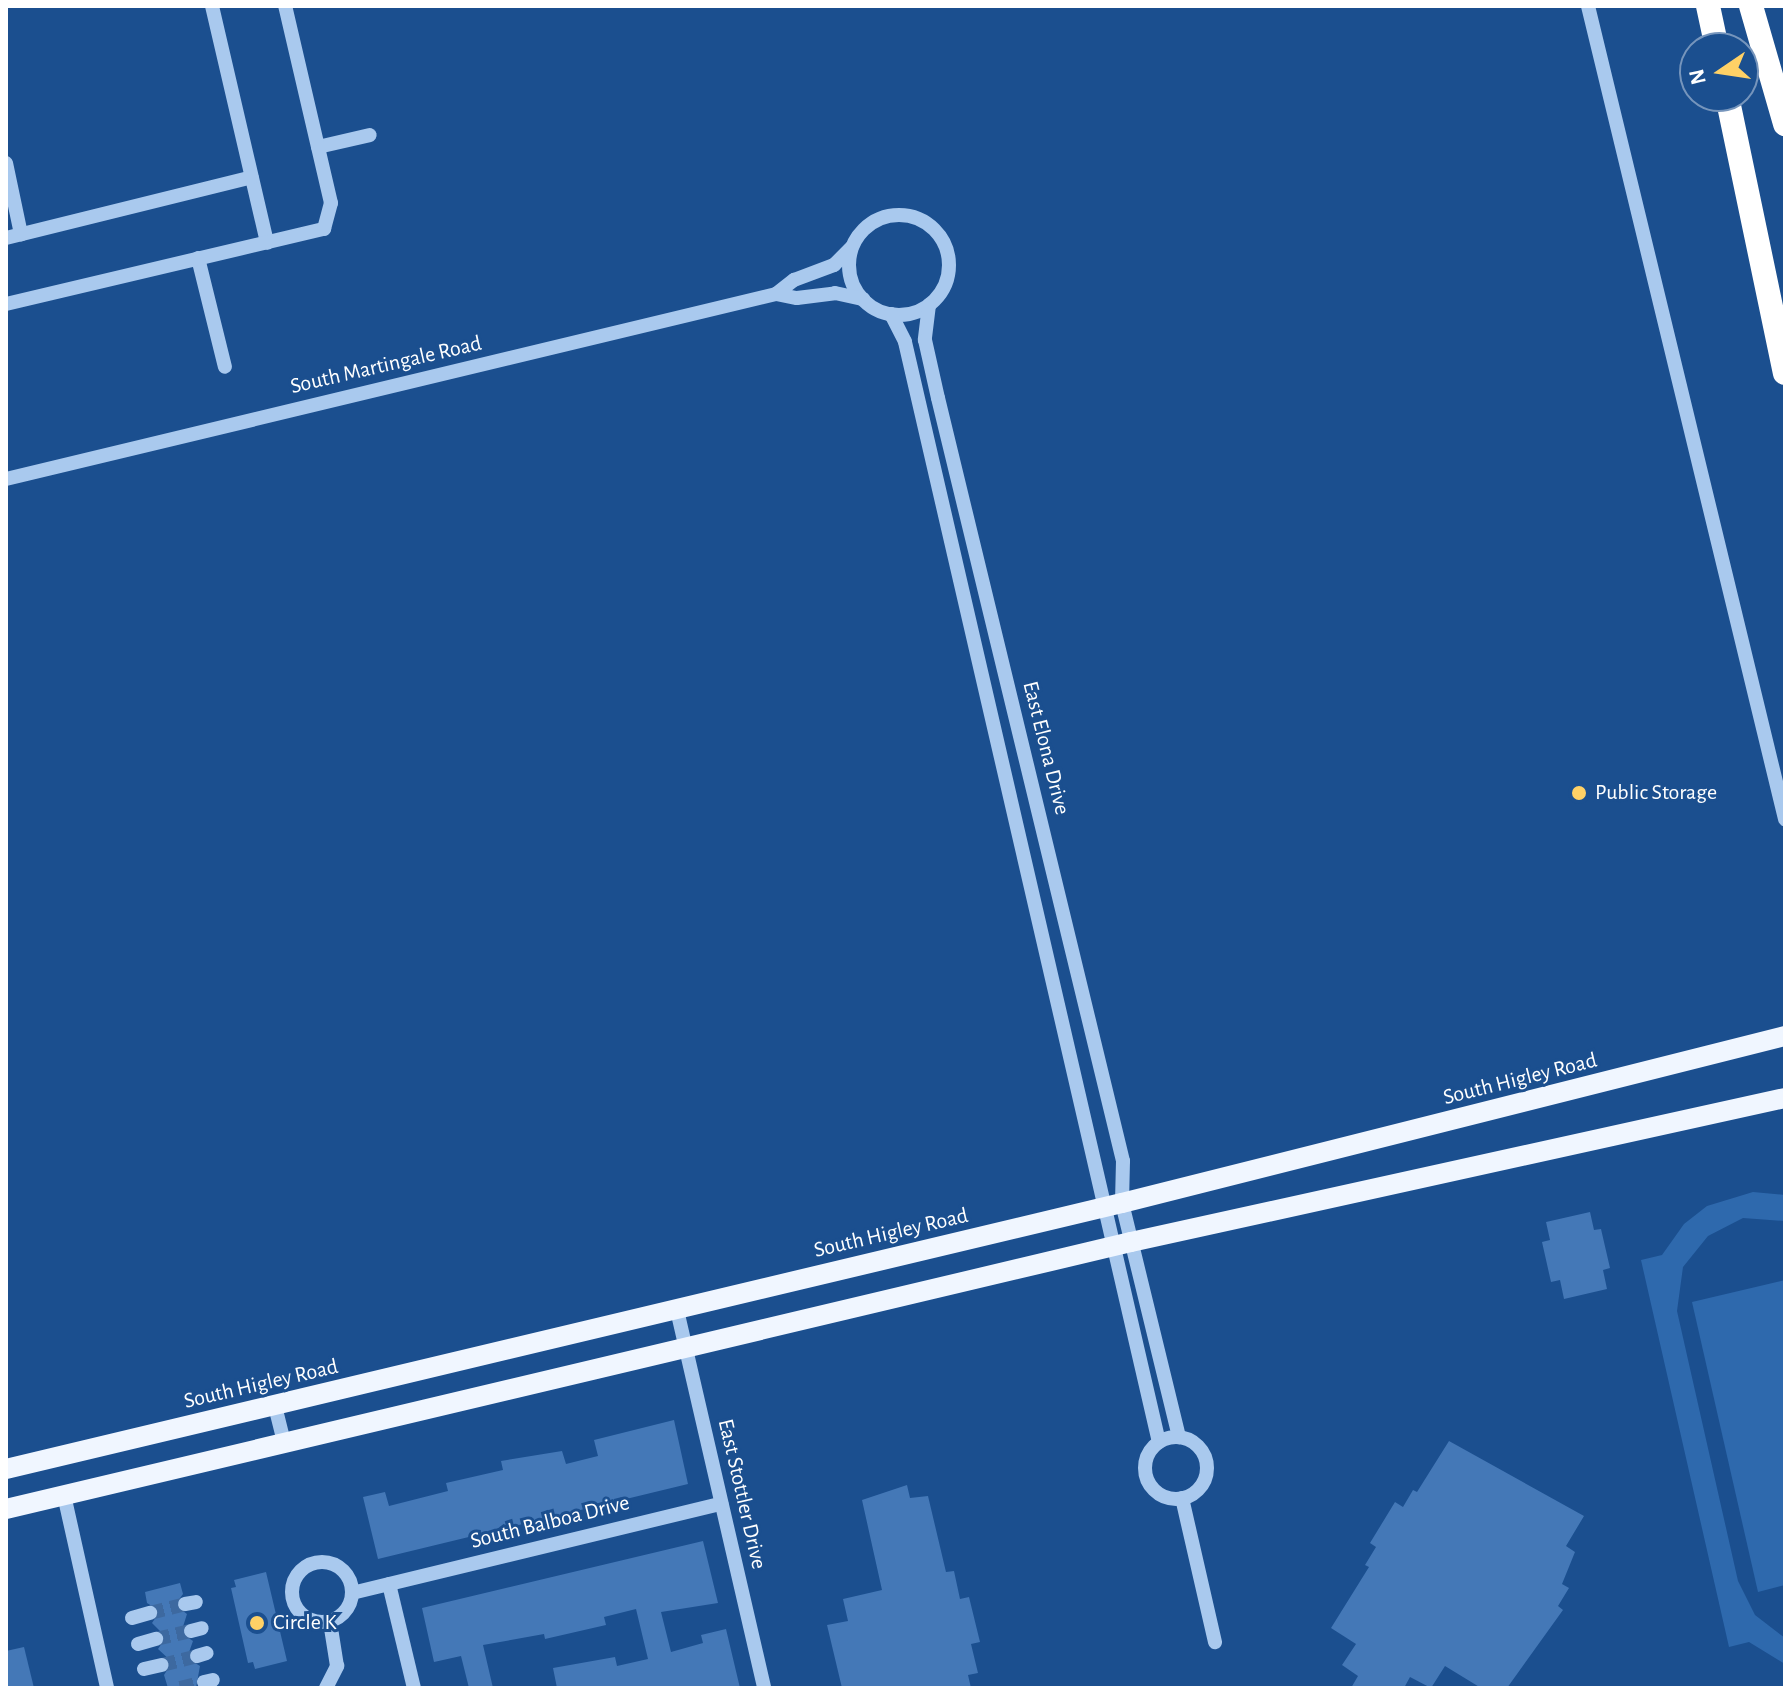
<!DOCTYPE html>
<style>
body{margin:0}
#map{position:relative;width:1791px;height:1694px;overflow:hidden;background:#1b4f8f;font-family:"Alegreya Sans",sans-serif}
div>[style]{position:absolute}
.green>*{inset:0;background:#2e69ad}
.building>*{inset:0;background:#4478b7}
.minor-tunnel>*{height:14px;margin-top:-7px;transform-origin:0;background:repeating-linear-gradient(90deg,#3d69a0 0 14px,transparent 0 21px)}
.minor>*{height:14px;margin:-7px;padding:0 7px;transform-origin:7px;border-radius:7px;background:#a9c9ee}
.minor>.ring{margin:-7px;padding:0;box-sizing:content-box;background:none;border:14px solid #a9c9ee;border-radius:50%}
.major>*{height:20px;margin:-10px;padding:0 10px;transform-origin:10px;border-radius:10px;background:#f0f6ff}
.highway>*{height:24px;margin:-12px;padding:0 12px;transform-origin:12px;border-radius:12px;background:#fff}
.dots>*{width:22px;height:22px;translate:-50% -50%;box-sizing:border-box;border:4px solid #1b4f8f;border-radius:50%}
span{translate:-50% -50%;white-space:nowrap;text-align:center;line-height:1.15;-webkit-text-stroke:6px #1b4f8f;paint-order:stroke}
.street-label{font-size:22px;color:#fff}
.poi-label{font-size:22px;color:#fff}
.left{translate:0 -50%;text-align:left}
.frame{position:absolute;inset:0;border:8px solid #fff;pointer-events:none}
.north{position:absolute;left:1679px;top:32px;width:80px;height:80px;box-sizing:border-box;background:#1b4f8f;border:2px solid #7695bc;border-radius:50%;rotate:257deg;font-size:22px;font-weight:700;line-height:32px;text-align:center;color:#fff}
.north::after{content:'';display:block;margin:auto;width:28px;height:36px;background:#ffd166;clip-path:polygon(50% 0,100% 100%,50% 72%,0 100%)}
</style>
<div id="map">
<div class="green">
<div style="clip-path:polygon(1753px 1192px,1785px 1195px,1785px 1221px,1743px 1218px,1708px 1236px,1683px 1267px,1677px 1311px,1738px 1581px,1755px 1615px,1785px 1638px,1785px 1664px,1749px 1642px,1729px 1647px,1641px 1260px,1662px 1255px,1684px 1224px,1707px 1206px)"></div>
<div style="clip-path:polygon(1785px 1280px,1785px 1585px,1758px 1592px,1692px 1302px)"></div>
</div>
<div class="building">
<div style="clip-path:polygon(1590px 1212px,1594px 1230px,1601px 1229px,1610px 1268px,1603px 1270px,1607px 1289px,1564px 1299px,1560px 1280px,1551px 1282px,1542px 1242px,1550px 1240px,1546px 1222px)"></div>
<div style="clip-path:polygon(674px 1420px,688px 1484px,378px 1559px,363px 1497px,385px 1492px,389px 1506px,448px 1491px,446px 1483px,503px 1470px,501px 1461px,562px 1451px,566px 1464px,598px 1456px,594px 1440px)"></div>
<div style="clip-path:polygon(1449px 1441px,1584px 1516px,1566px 1546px,1575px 1552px,1562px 1584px,1569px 1588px,1558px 1606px,1563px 1610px,1507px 1688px,1481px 1688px,1445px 1666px,1431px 1688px,1410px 1677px,1404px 1688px,1351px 1688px,1358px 1676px,1342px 1665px,1356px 1644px,1331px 1628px,1369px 1567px,1365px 1565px,1376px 1547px,1370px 1543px,1395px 1502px,1403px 1507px,1413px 1490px,1417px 1492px)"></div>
<div style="clip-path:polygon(907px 1485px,910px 1498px,928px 1496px,946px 1572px,954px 1571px,960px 1599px,969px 1597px,980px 1642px,971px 1644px,978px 1673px,968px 1675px,971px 1688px,842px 1688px,827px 1625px,848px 1621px,843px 1599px,882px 1590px,862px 1500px)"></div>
<div style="clip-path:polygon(703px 1541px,718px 1603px,661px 1612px,671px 1652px,703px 1643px,701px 1635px,726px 1629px,740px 1688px,557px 1688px,553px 1668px,615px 1657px,617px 1666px,648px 1659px,636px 1609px,604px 1617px,606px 1625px,545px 1639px,544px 1634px,483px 1645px,493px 1688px,469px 1688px,461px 1656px,434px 1662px,422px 1608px)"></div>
<div style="clip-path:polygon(266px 1572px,287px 1661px,255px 1669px,253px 1662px,248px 1663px,231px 1588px,236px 1587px,234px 1580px)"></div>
<div style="clip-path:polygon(180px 1583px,183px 1594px,175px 1605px,187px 1614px,181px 1633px,193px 1641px,187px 1658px,200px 1666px,196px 1688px,168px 1688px,164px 1675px,172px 1662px,158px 1649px,166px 1637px,152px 1623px,160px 1611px,147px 1603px,145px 1592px)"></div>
<div style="clip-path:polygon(24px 1647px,34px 1688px,6px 1688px,6px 1651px)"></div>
</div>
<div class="minor-tunnel">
<div style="left:150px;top:1613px;width:36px;rotate:-14deg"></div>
<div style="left:156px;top:1639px;width:36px;rotate:-13deg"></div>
<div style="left:162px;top:1665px;width:36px;rotate:-14deg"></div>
<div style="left:180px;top:1688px;width:25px;rotate:-14deg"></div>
</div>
<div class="minor">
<div style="left:212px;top:6px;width:243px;rotate:76.9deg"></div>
<div style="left:1588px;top:6px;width:837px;rotate:76.38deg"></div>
<div style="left:318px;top:147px;width:53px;rotate:-13deg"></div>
<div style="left:6px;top:163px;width:73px;rotate:78.1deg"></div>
<div class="ring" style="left:849px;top:215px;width:86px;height:86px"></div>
<div style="left:6px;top:238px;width:253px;rotate:-13.9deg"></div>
<div style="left:198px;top:258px;width:112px;rotate:76.1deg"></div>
<div style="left:776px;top:294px;width:23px;rotate:-38deg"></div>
<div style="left:794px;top:280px;width:43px;rotate:-20.6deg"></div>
<div style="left:834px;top:265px;width:25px;rotate:-45deg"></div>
<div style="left:6px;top:304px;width:327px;rotate:-13.3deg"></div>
<div style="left:324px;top:229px;width:27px;rotate:-75deg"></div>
<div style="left:331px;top:203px;width:202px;rotate:-103.1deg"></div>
<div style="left:929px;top:305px;width:35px;rotate:97deg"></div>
<div style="left:925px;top:340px;width:59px;rotate:77.4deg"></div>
<div style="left:938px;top:398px;width:785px;rotate:76.37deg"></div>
<div style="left:1123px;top:1161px;width:42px;rotate:91.4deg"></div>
<div style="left:1122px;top:1203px;width:241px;rotate:76.3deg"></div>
<div style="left:891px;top:314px;width:31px;rotate:63deg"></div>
<div style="left:905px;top:342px;width:1129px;rotate:77deg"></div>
<div style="left:6px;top:479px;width:792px;rotate:-13.51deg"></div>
<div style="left:776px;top:294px;width:21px;rotate:11deg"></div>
<div style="left:797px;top:298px;width:38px;rotate:-7deg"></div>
<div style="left:835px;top:293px;width:29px;rotate:12deg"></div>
<div style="left:677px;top:1310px;width:388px;rotate:77deg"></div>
<div style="left:275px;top:1406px;width:37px;rotate:76deg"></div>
<div class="ring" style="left:1145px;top:1437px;width:48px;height:48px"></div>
<div style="left:64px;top:1495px;width:198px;rotate:77.4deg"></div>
<div style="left:1182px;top:1498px;width:148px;rotate:77.1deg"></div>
<div class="ring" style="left:292px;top:1562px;width:46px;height:46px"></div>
<div style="left:389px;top:1584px;width:107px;rotate:76.5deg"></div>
<div style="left:352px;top:1593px;width:380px;rotate:-13.6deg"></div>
<div style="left:185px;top:1604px;width:11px;rotate:-10deg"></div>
<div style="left:132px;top:1618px;width:19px;rotate:-16deg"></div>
<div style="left:191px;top:1631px;width:11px;rotate:-15deg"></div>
<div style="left:138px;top:1644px;width:19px;rotate:-16deg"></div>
<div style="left:197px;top:1656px;width:10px;rotate:-17deg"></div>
<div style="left:144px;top:1669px;width:18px;rotate:-13deg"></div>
<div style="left:204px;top:1682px;width:9px;rotate:-13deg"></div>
<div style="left:326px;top:1688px;width:25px;rotate:-63deg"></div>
<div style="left:337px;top:1666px;width:45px;rotate:-99deg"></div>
</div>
<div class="major">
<div style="left:6px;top:1469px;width:1147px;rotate:-13.41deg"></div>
<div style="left:1122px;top:1203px;width:684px;rotate:-14.14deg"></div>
<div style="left:6px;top:1509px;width:1156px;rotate:-13.35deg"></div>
<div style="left:1131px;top:1242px;width:670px;rotate:-12.42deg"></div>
</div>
<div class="highway">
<div style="left:1708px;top:6px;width:43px;rotate:77.9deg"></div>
<div style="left:1751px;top:6px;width:123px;rotate:73.9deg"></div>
<div style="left:1727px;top:96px;width:283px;rotate:78.2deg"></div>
</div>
<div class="dots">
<div style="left:1579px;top:793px;background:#ffd166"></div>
<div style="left:257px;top:1623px;background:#ffd166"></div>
</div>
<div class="street-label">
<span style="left:386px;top:365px;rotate:-13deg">South Martingale Road</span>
<span style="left:1046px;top:748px;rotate:76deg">East Elona Drive</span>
<span style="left:1520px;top:1079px;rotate:-14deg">South Higley Road</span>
<span style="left:891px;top:1233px;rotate:-13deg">South Higley Road</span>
<span style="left:261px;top:1384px;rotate:-13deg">South Higley Road</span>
<span style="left:742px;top:1494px;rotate:77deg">East Stottler Drive</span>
<span style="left:550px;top:1522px;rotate:-14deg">South Balboa Drive</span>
</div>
<div class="poi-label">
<span class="left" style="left:1595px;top:793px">Public Storage</span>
<span class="left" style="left:273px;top:1623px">Circle K</span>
</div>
<div class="frame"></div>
<div class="north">N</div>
</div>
